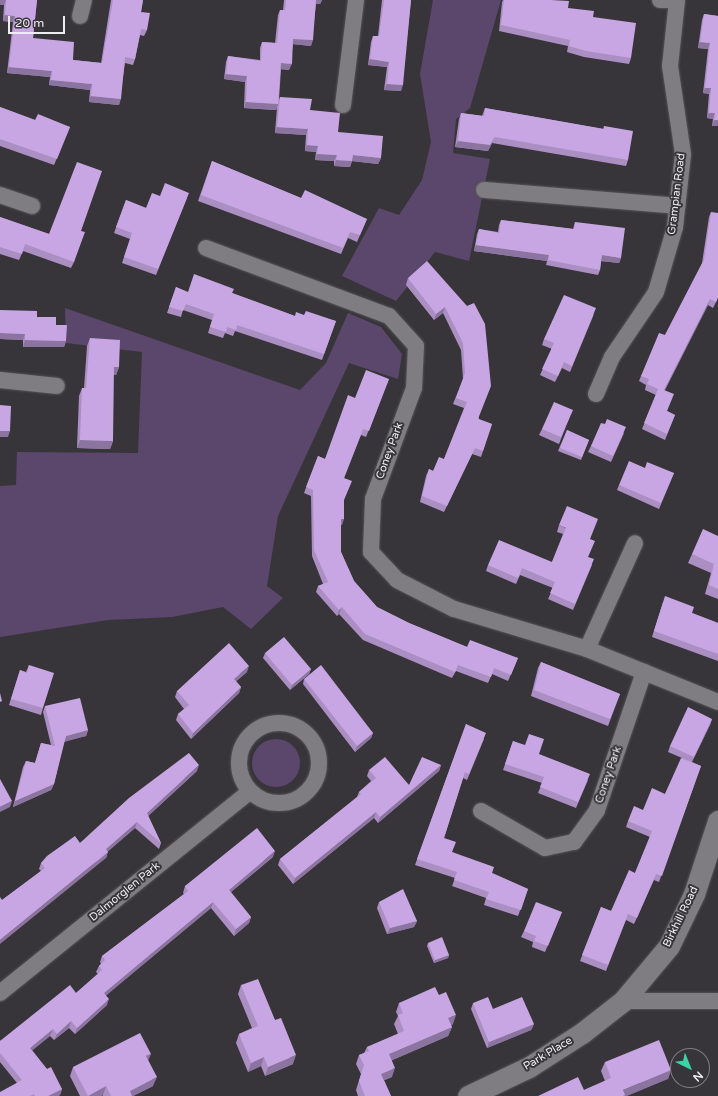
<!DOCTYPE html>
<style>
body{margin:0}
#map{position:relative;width:718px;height:1096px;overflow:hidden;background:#38353a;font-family:"Varela Round",sans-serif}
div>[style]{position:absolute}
.green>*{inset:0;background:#5b466c}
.round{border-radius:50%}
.roads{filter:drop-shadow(0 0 1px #555357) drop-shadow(0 0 1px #555357)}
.minor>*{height:16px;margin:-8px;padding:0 8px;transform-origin:8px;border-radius:8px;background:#7f7c82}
.minor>.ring{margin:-8px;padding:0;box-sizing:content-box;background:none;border:16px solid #7f7c82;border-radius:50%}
.tertiary>*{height:21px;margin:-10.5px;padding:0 10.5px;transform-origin:10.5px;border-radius:10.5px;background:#7f7c82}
.wall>*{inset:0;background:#ab8fc3}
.shaded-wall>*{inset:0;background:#8b749f}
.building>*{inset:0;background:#c7a6e3}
span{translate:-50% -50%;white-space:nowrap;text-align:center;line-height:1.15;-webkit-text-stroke:4px #38353a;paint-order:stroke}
.street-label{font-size:11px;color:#edecef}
.north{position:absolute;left:670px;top:1048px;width:40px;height:40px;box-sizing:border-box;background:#38353a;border:1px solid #807e82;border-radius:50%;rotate:137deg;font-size:11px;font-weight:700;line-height:16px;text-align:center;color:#edecef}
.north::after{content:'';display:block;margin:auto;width:14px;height:18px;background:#3dd4a3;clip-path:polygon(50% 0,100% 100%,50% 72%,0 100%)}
.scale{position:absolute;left:8px;top:16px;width:57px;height:18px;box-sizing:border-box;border:2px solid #edecef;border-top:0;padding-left:5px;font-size:12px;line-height:14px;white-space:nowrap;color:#edecef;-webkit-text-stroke:3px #38353a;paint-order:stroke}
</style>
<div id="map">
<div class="green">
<div style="clip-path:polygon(433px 0,501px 0,470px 108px,456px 119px,453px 153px,490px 159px,469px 261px,435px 252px,396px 301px,342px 276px,379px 208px,399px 215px,422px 180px,431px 142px,420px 74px)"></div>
<div style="clip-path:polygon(65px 308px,300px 390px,326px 363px,348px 313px,381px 327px,402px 354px,398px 379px,349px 363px,278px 516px,267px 586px,283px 598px,251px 629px,223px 607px,172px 617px,108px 620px,0 637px,0 486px,16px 485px,17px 452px,138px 453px,142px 352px,66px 343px)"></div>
<div class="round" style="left:252px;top:739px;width:48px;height:48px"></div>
</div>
<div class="roads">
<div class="minor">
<div style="left:660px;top:0;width:8px"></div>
<div style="left:80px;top:16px;width:16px;rotate:-76deg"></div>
<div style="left:343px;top:105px;width:106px;rotate:-82.9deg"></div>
<div style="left:484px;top:190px;width:194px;rotate:4.7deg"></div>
<div style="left:0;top:195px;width:34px;rotate:19deg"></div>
<div style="left:206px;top:248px;width:195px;rotate:20.4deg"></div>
<div style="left:389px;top:316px;width:40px;rotate:48deg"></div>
<div style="left:416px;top:346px;width:42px;rotate:92.7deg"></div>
<div style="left:414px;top:388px;width:118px;rotate:110.3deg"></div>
<div style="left:373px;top:499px;width:53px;rotate:92.2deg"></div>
<div style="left:371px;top:552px;width:38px;rotate:47deg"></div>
<div style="left:397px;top:580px;width:64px;rotate:27deg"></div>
<div style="left:454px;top:609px;width:139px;rotate:16.7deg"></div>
<div style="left:587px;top:649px;width:141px;rotate:22deg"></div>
<div style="left:0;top:380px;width:57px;rotate:6deg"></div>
<div style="left:596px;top:394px;width:40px;rotate:-66.6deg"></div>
<div style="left:612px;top:357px;width:78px;rotate:-55.9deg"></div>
<div style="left:656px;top:292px;width:68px;rotate:-73.7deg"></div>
<div style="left:675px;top:227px;width:73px;rotate:-83.7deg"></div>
<div style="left:683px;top:154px;width:89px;rotate:-98.4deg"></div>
<div style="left:670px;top:66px;width:66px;rotate:-83.9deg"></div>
<div style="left:587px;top:649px;width:116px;rotate:-65.6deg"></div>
<div class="ring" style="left:239px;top:723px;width:64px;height:64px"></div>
<div style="left:481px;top:811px;width:74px;rotate:30deg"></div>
<div style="left:545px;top:848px;width:30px;rotate:-12deg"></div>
<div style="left:574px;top:842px;width:39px;rotate:-54deg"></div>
<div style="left:597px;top:810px;width:146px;rotate:-71.2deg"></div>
<div style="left:0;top:993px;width:321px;rotate:-38.9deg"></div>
<div style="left:623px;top:1001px;width:95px"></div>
</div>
<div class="tertiary">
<div style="left:468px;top:1096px;width:68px;rotate:-25.4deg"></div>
<div style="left:529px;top:1067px;width:63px;rotate:-32.7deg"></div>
<div style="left:582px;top:1033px;width:52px;rotate:-38deg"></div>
<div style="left:623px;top:1001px;width:72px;rotate:-50.1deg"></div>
<div style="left:669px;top:946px;width:58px;rotate:-64.3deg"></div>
<div style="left:694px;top:894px;width:77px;rotate:-71.8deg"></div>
</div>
</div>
<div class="wall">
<div style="clip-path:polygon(0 0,37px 0,33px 38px,73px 60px,101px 63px,111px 0,143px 0,141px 12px,147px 30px,144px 36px,140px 35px,135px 59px,133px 65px,125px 63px,119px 105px,89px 102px,90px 90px,49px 85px,50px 77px,7px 73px,13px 22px,3px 21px,4px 5px,0 5px)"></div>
<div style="clip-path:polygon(284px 0,322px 0,320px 4px,316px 4px,311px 46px,293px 44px,289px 70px,281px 69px,279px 100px,280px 97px,310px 110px,338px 132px,381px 158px,378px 164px,352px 161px,350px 167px,334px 166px,334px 161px,315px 160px,316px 152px,305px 151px,306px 135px,275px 133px,277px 107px,276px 110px,244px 108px,245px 82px,224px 79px,226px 62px,228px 56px,260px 60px,260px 48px,262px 42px,275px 43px,278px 15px,280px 10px,283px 10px)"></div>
<div style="clip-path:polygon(382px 0,411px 0,401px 91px,384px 90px,387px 67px,368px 65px,371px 42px,373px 36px,378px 36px)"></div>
<div style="clip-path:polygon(503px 0,551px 0,568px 8px,593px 17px,631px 58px,629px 64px,584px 57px,567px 52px,568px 46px,499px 31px,502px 2px)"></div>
<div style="clip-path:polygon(704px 14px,718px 16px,718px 126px,712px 126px,713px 119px,707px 118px,709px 94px,703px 93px,708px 49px,698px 48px,702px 20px)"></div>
<div style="clip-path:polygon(0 107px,35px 120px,70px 127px,54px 165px,0 146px)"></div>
<div style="clip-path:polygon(485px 108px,603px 129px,604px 126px,628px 160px,626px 166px,492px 143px,488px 151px,455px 147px,459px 119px,461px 113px,482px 116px)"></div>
<div style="clip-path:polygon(212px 161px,301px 198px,367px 219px,357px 242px,348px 238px,341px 254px,198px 201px)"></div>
<div style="clip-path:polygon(160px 196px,187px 198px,156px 275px,122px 263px,130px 239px,114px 233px,126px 200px,146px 208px)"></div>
<div style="clip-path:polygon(711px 212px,718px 298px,713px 308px,708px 305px,665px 390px,667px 411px,675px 415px,665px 440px,642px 429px,656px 395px,645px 390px,646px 385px,639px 381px,641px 376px,665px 335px,702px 263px,709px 217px)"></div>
<div style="clip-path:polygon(0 217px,49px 234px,81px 231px,74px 262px,71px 268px,23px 251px,19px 260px,0 254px)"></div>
<div style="clip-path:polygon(501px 220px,573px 229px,575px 222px,621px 258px,619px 263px,601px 261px,600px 270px,598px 275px,546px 265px,547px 261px,474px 251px,477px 234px,479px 229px,498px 232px,499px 225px)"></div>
<div style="clip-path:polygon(408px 278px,467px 306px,479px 419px,492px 424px,481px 457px,472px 454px,444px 512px,420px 502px,426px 476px,429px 469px,433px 471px,444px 459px,464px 408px,453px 404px,463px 379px,461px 350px,443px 313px,434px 320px,406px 285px)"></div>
<div style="clip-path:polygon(176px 287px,187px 292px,232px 293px,295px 316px,304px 315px,336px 321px,322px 360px,235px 331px,233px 336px,225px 333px,223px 338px,208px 333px,212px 320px,183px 310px,181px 317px,167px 313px)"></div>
<div style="clip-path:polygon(0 310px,37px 317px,56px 325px,66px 341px,64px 347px,23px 347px,23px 340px,0 339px)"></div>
<div style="clip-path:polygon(594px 314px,570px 372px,562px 368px,555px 382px,540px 375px,552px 349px,542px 345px,544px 339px)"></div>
<div style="clip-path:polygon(90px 338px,119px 367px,116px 375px,113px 375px,113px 441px,110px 449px,77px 448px,79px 396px,82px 388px,84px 388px,87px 346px)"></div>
<div style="clip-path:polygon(389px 379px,366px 437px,361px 435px,344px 478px,344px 500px,342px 525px,341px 525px,341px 552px,354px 581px,377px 607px,409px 623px,467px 647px,518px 658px,508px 681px,492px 674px,488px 683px,456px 671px,452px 678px,363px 640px,339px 614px,337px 616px,316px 592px,318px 586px,323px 584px,312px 556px,311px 496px,304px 493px,318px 456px,325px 459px,355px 398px)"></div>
<div style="clip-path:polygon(570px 416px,559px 444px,539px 435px,542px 429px)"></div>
<div style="clip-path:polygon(605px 424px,624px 433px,611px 462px,588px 452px,591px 446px)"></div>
<div style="clip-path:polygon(567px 430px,589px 440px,581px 460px,558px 451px)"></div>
<div style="clip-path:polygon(645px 468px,674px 473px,659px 509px,617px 490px,619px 485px)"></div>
<div style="clip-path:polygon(559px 525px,590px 539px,588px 557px,592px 565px,573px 610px,548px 599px,553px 588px,520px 575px,516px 584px,486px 571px,488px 565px,552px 562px,563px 534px,557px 532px)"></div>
<div style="clip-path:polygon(718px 536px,718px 599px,705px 594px,711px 573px,688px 563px,692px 554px)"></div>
<div style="clip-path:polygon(663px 602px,692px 613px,718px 623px,718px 661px,652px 637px)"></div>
<div style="clip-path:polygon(265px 653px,311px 669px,309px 674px,290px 690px,263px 658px)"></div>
<div style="clip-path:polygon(541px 662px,620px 694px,608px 726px,531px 696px,538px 668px)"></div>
<div style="clip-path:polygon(29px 665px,43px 708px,41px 715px,9px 705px,20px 670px,26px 672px)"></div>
<div style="clip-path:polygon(247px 672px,236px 681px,241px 687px,239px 693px,191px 739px,176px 720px,178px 714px,184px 709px,175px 697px,177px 691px)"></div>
<div style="clip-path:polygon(304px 679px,373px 733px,371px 738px,355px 752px,303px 684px)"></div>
<div style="clip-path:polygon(45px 706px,88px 730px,86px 736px,64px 741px,54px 784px,51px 790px,13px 807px,23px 767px,26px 761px,35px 763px,41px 743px,51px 745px,43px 712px)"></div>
<div style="clip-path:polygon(712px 719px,710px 725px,692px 762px,701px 766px,659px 882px,654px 880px,634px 924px,626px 920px,606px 971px,580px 961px,601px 907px,611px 911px,635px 873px,650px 837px,626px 827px,628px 821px,665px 794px,682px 758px,668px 752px,670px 746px)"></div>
<div style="clip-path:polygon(466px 724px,484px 739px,467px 780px,463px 778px,444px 838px,452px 852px,492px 873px,528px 889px,518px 916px,484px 905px,486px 898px,452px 886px,455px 878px,415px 865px)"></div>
<div style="clip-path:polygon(513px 741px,588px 780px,576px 808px,538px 793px,542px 783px,503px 770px)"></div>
<div style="clip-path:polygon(441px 765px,439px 771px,378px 823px,374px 818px,293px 884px,278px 865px,280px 859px,357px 797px,359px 792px,371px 781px,367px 776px,369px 770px,409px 785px)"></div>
<div style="clip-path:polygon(197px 771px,148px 816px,161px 843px,159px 849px,135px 828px,108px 851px,106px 858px,2px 900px,41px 871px,39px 869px,41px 863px,80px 843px)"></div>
<div style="clip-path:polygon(273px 857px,231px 892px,251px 917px,249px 923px,234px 936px,211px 908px,106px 995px,107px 1005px,75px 1034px,69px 1028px,54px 1040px,50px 1036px,32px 1050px,62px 1089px,60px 1095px,58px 1096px,0 1096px,17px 1083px,0 1062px,0 1041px,76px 993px,98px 974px,96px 972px,99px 966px,101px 964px,100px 962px,102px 956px,184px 894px,183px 893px,185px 886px)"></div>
<div style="clip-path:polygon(379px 902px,417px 921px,414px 927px,387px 934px,377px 908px)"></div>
<div style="clip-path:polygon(562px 912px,545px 952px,532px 947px,533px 942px,521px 937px,524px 931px)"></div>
<div style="clip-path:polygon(428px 943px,449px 955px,448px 958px,434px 963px,427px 946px)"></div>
<div style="clip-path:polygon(241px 985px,275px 1020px,293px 1064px,265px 1076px,261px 1066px,248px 1072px,236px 1043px,239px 1034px,252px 1028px,238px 994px)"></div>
<div style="clip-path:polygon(439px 995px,453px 1024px,451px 1025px,452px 1027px,448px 1036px,392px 1060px,392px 1077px,384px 1080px,391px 1096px,358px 1096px,356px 1090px,361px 1074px,356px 1064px,359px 1055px,364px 1053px,367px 1047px,398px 1034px,394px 1024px,398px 1016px,396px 1012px,399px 1003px)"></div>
<div style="clip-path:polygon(473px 1003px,534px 1024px,531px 1030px,487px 1048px,471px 1009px)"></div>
<div style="clip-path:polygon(148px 1060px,153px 1086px,133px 1096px,103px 1096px,103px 1095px,101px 1096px,80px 1096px,70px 1076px,73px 1067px)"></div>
<div style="clip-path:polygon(605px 1062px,671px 1070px,668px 1079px,584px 1090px,605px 1081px,601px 1071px)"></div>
</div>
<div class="shaded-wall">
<div style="clip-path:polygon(0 0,6px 0,4px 5px,0 5px)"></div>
<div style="clip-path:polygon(316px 0,322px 0,320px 4px,314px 4px)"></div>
<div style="clip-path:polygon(5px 15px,15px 16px,13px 22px,3px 21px)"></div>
<div style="clip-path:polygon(293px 39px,313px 40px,311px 46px,291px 44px)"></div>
<div style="clip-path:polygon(700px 42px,710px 43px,708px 49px,698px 48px)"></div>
<div style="clip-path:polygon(370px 59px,389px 62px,387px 67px,368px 65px)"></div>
<div style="clip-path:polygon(281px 63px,292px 64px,289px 70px,279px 69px)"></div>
<div style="clip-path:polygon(9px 67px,52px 71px,50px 77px,7px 73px)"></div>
<div style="clip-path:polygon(226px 74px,247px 76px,245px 82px,224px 79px)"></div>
<div style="clip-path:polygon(51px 80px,92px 84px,90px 90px,49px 85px)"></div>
<div style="clip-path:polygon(387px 84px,403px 85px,401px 91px,384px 90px)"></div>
<div style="clip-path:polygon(705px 88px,711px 88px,709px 94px,703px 93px)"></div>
<div style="clip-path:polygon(91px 96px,121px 99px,119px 105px,89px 102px)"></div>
<div style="clip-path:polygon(246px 102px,278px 104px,276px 110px,244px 108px)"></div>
<div style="clip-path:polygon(709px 113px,715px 113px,713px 119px,707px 118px)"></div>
<div style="clip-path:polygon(714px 120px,718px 120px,718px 126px,712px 126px)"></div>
<div style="clip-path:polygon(277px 127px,308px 129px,306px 135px,275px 133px)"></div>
<div style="clip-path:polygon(495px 137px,488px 151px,455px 147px,458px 141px)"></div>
<div style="clip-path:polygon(307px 145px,318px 146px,316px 152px,305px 151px)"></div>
<div style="clip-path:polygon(317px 154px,337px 155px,334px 161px,315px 160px)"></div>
<div style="clip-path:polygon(353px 155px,381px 158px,378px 164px,351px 161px)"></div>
<div style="clip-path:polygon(336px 160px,352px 161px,350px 167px,334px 166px)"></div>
<div style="clip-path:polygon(476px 245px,549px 255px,547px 261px,474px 251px)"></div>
<div style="clip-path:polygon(602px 255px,621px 258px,619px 263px,600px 261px)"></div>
<div style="clip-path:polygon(710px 299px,708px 305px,662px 395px,664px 390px)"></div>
<div style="clip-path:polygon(445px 307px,443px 313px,434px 320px,436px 314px)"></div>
<div style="clip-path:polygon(0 333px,25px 334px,23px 340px,0 339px)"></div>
<div style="clip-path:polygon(25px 340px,66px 341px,64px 347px,23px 347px)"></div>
<div style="clip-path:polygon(114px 367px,119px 367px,116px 375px,111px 375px)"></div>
<div style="clip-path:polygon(0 431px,10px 431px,8px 437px,0 437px)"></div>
<div style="clip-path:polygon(80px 440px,113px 441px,110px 449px,77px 448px)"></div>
<div style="clip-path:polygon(341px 519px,344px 519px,342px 525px,338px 525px)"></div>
<div style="clip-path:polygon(342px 607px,339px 614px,337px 616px,339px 610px)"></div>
<div style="clip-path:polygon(249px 666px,247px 672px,232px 685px,234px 679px)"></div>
<div style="clip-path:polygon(311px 669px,309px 674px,290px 690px,292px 685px)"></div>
<div style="clip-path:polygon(241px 687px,239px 693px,191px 739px,193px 733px)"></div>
<div style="clip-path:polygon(712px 719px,710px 725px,691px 763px,694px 757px)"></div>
<div style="clip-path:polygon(88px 730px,86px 736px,64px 742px,66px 736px)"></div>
<div style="clip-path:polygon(373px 733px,371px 738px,355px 752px,357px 746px)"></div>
<div style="clip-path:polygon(199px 765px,197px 771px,145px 819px,147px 813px)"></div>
<div style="clip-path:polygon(441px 765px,439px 771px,378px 823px,380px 817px)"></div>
<div style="clip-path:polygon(54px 784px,51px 790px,13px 807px,15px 801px)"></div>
<div style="clip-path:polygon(12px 801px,10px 807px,0 812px,0 807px)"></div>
<div style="clip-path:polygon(376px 812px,374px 818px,293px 884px,295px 878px)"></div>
<div style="clip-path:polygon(137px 822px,135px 828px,104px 855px,106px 849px)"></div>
<div style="clip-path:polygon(275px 851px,273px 857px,226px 896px,229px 890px)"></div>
<div style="clip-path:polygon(108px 852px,106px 858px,0 944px,0 940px)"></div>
<div style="clip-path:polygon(213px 902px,211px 908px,102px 999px,104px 993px)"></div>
<div style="clip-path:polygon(251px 917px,249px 923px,234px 936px,236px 929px)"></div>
<div style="clip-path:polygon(417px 921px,414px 927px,387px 934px,390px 928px)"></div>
<div style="clip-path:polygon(449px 955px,448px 958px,434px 963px,435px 960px)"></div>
<div style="clip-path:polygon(109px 999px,107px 1005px,75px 1034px,77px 1028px)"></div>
<div style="clip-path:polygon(456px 1015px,453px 1024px,445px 1027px,448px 1018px)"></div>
<div style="clip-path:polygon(71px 1021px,69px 1028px,54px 1040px,57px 1034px)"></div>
<div style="clip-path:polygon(534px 1024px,531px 1030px,487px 1048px,489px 1042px)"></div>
<div style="clip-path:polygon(452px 1027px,448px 1036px,386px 1063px,389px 1054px)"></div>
<div style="clip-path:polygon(53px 1029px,50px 1036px,28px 1054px,30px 1048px)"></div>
<div style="clip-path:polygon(151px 1054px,147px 1063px,146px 1056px)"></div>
<div style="clip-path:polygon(296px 1055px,293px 1064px,265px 1076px,268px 1067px)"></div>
<div style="clip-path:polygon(264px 1057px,261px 1066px,248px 1072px,251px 1063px)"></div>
<div style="clip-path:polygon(395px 1068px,392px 1077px,378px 1083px,381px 1074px)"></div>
<div style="clip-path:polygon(671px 1070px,668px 1079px,627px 1096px,620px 1096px,623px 1090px)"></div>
<div style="clip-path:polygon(157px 1077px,153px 1086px,133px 1096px,128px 1096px,130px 1091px)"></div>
<div style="clip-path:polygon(106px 1086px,103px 1095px,101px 1096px,88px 1096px)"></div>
<div style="clip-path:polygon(62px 1089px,60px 1095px,58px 1096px,48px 1096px)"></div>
</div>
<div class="building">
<div style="clip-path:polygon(6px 0,37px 0,33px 38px,74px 42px,73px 60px,102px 63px,113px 0,143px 0,141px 12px,150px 13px,147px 30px,141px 29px,135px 59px,125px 57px,121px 99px,91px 96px,92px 84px,51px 80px,52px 71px,9px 67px,15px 16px,5px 15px)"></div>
<div style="clip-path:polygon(286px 0,316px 0,313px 40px,293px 39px,292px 64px,281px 63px,278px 104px,246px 102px,247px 76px,226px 74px,228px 56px,261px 61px,262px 42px,277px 43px,280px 10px,285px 10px)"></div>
<div style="clip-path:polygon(384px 0,411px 0,403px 85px,387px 84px,389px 62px,370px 59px,373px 36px,379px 36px)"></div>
<div style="clip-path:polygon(504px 0,551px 0,569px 1px,568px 8px,594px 11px,593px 17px,636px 23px,631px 58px,586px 51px,569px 46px,570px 40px,501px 25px)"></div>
<div style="clip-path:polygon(704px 14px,718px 16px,718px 120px,714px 120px,715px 113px,709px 113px,711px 88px,705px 88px,710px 43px,700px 42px)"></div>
<div style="clip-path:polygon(280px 97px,312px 99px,310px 110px,340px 113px,338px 132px,383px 136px,381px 158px,353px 155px,352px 161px,336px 160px,337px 155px,317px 154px,318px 146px,307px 145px,308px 129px,277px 127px)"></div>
<div style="clip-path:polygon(0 107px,35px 120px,38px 114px,70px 127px,57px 159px,0 139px)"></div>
<div style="clip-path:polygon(485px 108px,604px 129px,604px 126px,633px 131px,628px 160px,495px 137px,490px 145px,458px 141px,461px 113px,484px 116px)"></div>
<div style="clip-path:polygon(212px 161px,301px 198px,305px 190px,367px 219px,360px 235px,350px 232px,343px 248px,201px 195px)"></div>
<div style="clip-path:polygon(77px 162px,102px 171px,81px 231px,85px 232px,74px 262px,25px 244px,22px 254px,0 247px,0 217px,49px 234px)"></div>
<div style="clip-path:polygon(165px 183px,189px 193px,158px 269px,124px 257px,132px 233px,116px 227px,126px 200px,146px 208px,152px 193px,160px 196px)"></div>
<div style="clip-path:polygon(711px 212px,718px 213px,718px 297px,716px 302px,710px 299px,664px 390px,674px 394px,667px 411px,675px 415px,667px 434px,644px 423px,658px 389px,647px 384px,649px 379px,641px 376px,659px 333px,665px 335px,704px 260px)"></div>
<div style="clip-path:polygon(501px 220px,574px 229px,575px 222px,625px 228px,621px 258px,602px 255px,600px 270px,548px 260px,549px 255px,476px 245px,479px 229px,499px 233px)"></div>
<div style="clip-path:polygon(427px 261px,467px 306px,474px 303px,485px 324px,491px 386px,478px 419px,492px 424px,483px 451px,475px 448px,447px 506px,422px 496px,429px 469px,433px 471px,439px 457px,444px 459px,467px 402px,456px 398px,465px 373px,463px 343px,445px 307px,436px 314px,408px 278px)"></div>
<div style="clip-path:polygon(194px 274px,234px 289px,232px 293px,295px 316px,296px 312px,304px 315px,306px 311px,336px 321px,324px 354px,237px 325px,236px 330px,227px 327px,226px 332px,210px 327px,214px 314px,186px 304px,183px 311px,169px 307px,176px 287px,188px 292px)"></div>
<div style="clip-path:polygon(564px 295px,596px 308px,572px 366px,564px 362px,558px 376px,542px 369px,554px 343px,544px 339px)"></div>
<div style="clip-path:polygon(0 310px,37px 311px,37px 317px,56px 317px,56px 325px,67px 325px,66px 341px,25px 340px,25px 334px,0 333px)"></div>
<div style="clip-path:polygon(90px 338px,120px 340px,119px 367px,114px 367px,113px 441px,80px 440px,82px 388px,86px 388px)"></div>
<div style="clip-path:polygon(366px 370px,389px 379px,369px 431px,363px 429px,344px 478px,352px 481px,344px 500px,344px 519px,341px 519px,341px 552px,354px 581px,377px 607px,409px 623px,467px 647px,470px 640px,518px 658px,511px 675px,494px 668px,491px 677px,458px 665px,455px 672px,365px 634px,342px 607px,339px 610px,318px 586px,328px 582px,314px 550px,313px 490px,306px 487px,318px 456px,325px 459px,348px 395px,355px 398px)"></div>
<div style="clip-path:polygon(554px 402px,573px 410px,561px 437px,542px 429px)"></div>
<div style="clip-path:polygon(0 405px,11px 406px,10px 431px,0 431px)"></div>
<div style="clip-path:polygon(607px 419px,626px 427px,613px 456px,591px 446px,601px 423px,605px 424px)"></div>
<div style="clip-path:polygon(567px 430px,589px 440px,582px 457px,560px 448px)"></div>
<div style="clip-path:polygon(629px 461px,645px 468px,647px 462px,674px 473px,661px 503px,619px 485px)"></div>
<div style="clip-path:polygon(567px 506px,598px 519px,590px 539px,595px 541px,588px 557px,594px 559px,575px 604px,550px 593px,555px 582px,522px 568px,518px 578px,488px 565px,499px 540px,552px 562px,566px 528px,559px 525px)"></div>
<div style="clip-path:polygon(703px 529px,718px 536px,718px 589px,709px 585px,714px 564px,692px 554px)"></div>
<div style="clip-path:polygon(665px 596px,694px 607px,692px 613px,718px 623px,718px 654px,654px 631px)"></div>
<div style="clip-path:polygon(284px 637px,311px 669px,292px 685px,265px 653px)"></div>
<div style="clip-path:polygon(229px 643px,249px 666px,234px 679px,241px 687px,193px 733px,178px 714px,189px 705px,177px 691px)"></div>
<div style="clip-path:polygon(541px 662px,620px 694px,610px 719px,534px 690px)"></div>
<div style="clip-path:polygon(29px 665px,54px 673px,43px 708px,11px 699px,20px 670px,27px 673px)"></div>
<div style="clip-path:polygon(321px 665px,373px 733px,357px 746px,304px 679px)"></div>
<div style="clip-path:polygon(0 693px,2px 701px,0 702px)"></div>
<div style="clip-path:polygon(80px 698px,88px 730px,66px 736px,54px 784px,15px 801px,26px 761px,35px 763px,41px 743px,55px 746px,45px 706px)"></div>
<div style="clip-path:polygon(688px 707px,712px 719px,694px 757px,670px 746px)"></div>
<div style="clip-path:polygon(466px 724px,486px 733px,469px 774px,465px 772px,444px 838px,456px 842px,452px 852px,494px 867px,492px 873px,528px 889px,521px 910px,486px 899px,489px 892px,454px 880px,457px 872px,417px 859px)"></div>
<div style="clip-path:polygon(529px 734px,544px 739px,539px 754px,590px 774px,578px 802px,540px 787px,544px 777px,505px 764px,513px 741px,525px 745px)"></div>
<div style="clip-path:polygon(189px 753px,199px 765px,147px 813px,161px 843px,137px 822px,106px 849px,108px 852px,0 940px,0 897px,2px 900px,45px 868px,41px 863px,47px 856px,75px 836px,80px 843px,129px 798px)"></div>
<div style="clip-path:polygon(385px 757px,409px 785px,422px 757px,441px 765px,380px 817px,376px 812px,295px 878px,280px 859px,361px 794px,359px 792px,376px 778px,369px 770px)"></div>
<div style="clip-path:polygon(681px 758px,701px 766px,662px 876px,656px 874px,637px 918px,628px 914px,608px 965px,582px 955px,601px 907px,611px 911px,629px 870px,635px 873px,652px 831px,628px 821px,634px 806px,643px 810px,652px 788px,665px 794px)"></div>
<div style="clip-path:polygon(0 779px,12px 801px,0 807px)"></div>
<div style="clip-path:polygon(257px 828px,275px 851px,229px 890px,251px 917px,236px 929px,213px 902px,104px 993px,109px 999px,77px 1028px,71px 1021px,57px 1034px,53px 1029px,30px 1048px,47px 1069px,51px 1067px,62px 1089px,48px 1096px,35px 1096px,34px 1094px,30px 1096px,0 1096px,0 1092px,22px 1080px,0 1053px,0 1041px,70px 985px,76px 993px,102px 970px,99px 966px,105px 960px,102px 956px,188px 891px,185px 886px)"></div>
<div style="clip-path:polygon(403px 889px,417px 921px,390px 928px,379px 902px)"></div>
<div style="clip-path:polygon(536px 902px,562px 912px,548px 946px,534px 941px,536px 936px,524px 931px)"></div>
<div style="clip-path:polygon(442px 937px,449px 955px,435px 960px,428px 943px)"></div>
<div style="clip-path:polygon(258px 979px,275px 1020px,281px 1018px,296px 1055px,268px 1067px,264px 1057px,251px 1063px,239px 1034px,258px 1026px,241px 985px)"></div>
<div style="clip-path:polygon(435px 987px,439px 995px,446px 992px,456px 1015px,448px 1018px,452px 1027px,389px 1054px,395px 1068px,381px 1074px,391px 1096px,365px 1096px,359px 1081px,364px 1065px,359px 1055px,369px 1051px,367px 1047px,404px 1031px,398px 1015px,403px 1013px,399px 1003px)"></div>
<div style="clip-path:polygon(488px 997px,493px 1009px,522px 997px,534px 1024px,489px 1042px,473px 1003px)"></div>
<div style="clip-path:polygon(140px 1033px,151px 1054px,146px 1056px,157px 1077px,130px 1091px,132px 1096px,111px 1096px,106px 1086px,88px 1096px,73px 1067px)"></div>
<div style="clip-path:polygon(659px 1040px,671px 1070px,623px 1090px,625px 1095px,623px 1096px,538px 1096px,578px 1077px,584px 1090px,611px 1078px,605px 1062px)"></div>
</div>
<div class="street-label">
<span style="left:677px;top:194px;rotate:-83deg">Grampian Road</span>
<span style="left:390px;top:451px;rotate:-70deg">Coney Park</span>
<span style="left:609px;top:775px;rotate:-71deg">Coney Park</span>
<span style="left:125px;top:892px;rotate:-39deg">Dalmorglen Park</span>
<span style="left:681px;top:917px;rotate:-64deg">Birkhill Road</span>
<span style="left:548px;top:1054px;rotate:-31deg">Park Place</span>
</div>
<div class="north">N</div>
<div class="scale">20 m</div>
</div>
